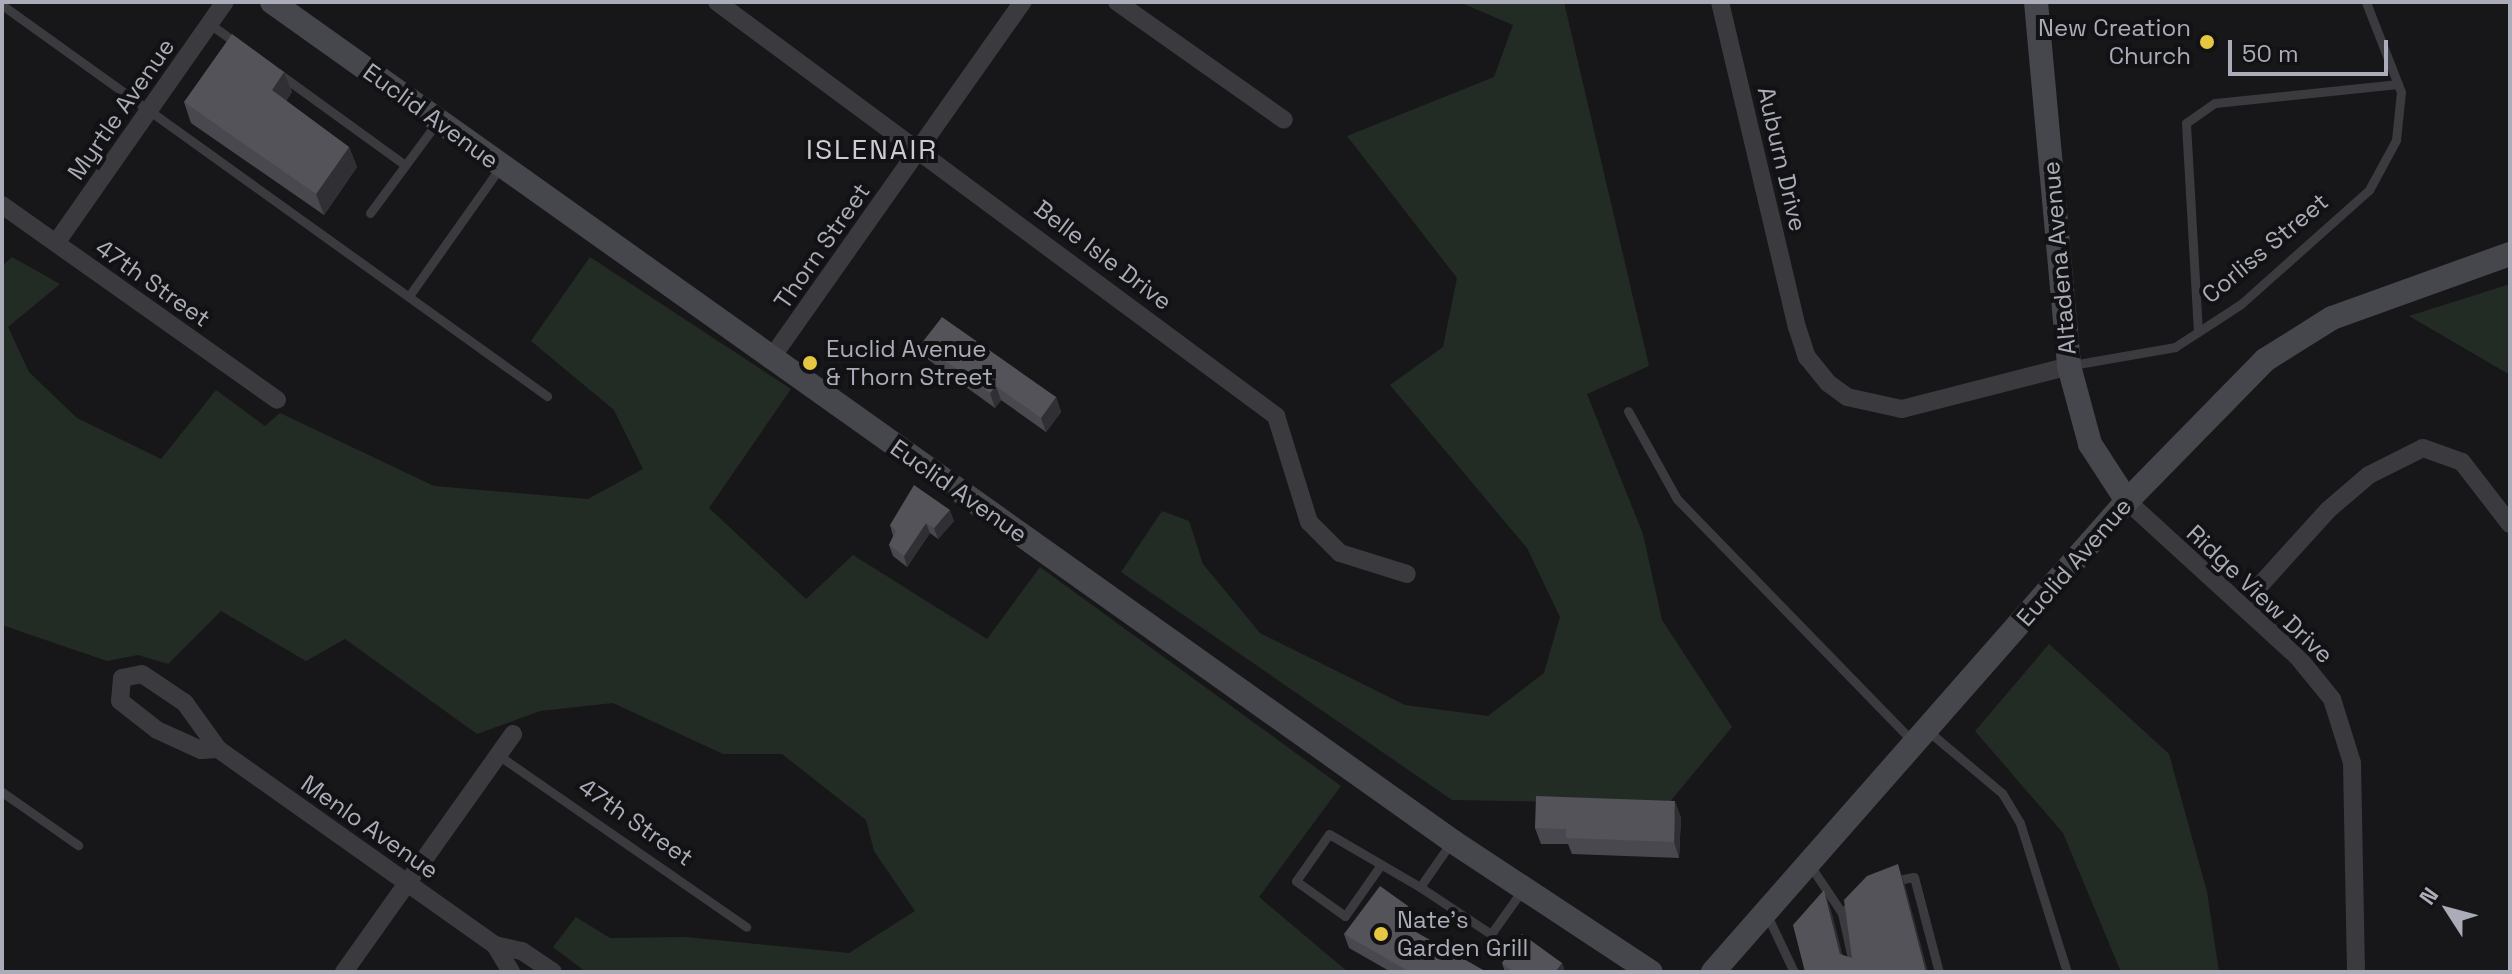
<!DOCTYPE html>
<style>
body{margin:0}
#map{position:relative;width:2512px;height:974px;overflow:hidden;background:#171719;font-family:"Space Grotesk",sans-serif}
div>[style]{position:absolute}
.green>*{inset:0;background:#232b25}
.lane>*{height:9px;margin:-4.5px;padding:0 4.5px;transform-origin:4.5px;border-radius:4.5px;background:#3a3a3f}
.street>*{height:18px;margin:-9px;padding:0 9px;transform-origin:9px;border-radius:9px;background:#3a3a3f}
.secondary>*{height:24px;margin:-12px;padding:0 12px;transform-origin:12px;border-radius:12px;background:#46474d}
.wall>*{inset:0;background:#48484e}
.shaded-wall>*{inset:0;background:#303034}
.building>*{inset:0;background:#535359}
.dots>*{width:22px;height:22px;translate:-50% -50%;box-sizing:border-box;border:4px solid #121214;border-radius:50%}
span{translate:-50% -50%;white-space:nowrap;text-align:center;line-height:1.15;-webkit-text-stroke:8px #121214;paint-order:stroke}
.poi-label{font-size:24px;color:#aaacb8}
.right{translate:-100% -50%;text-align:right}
.left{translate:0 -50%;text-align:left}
.street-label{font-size:24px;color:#aaacb8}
.quarter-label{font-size:28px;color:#cbccd4;letter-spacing:2px}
.frame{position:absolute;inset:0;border:4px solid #aaacb8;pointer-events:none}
.north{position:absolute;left:2408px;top:870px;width:80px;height:80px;-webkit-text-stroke:6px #121214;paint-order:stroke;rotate:306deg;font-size:22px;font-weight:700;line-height:32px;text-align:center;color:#aaacb8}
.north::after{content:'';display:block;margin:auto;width:28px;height:36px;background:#aaacb8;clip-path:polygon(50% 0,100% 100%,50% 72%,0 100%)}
.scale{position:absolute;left:2228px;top:40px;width:160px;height:36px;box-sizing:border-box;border:4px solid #aaacb8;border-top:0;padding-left:10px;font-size:24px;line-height:28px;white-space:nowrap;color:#aaacb8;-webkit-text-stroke:6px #121214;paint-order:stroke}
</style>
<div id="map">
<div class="green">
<div style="clip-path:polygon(1459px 2px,1564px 2px,1649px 366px,1587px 394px,1643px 534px,1662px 620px,1732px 727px,1668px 804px,1452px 800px,1121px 572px,1162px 511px,1189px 521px,1203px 564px,1260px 633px,1405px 705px,1488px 716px,1544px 673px,1560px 617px,1527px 548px,1390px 385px,1443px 347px,1457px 278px,1347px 136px,1494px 77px,1513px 25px)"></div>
<div style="clip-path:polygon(12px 257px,60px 284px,8px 327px,29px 372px,77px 418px,161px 459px,216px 390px,265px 426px,280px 413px,434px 486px,588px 499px,643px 469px,614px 410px,531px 341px,590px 257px,791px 389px,709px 508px,806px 599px,853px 555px,987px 639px,1040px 567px,1341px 786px,1259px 897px,1348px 972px,586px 972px,553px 947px,576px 917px,610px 938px,685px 937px,849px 953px,915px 911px,874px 851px,866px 820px,782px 754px,723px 754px,613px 703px,540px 711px,477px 734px,345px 639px,306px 661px,221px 611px,168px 664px,138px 655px,107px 661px,2px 625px,2px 266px)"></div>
<div style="clip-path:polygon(2510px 284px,2510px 375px,2409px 316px)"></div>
<div style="clip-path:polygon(2049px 644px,2169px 754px,2207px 892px,2219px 972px,2121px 972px,2063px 833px,1975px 731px)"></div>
</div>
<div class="lane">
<div style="left:2px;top:5px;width:671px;rotate:35.66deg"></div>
<div style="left:210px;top:24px;width:32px;rotate:36deg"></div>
<div style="left:278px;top:73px;width:157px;rotate:35.9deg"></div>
<div style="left:370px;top:213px;width:114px;rotate:-53.5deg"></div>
<div style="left:409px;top:296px;width:159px;rotate:-54.7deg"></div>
<div style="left:2198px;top:332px;width:209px;rotate:-93.3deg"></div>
<div style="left:2186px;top:123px;width:35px;rotate:-35deg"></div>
<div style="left:2215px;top:103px;width:184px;rotate:-5.9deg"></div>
<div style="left:2072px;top:365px;width:105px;rotate:-9.9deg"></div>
<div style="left:2175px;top:347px;width:79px;rotate:-33.1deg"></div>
<div style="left:2241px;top:304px;width:171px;rotate:-41.7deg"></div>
<div style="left:2369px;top:190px;width:57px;rotate:-61.6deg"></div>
<div style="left:2396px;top:140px;width:48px;rotate:-84.1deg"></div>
<div style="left:2401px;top:92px;width:97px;rotate:-111.3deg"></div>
<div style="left:1628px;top:411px;width:101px;rotate:60.9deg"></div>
<div style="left:1677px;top:499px;width:337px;rotate:45.8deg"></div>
<div style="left:1928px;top:731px;width:97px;rotate:40deg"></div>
<div style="left:2002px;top:793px;width:35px;rotate:59deg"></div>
<div style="left:2020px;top:823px;width:156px;rotate:72.5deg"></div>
<div style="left:498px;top:755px;width:302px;rotate:34.7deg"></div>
<div style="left:2px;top:792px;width:93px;rotate:34.9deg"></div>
<div style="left:1452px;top:841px;width:56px;rotate:124.8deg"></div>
<div style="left:1420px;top:887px;width:85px;rotate:33.5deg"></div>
<div style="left:1491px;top:934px;width:55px;rotate:-54.6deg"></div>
<div style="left:1809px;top:864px;width:59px;rotate:56deg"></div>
<div style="left:1380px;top:866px;width:61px;rotate:125deg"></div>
<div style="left:1345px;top:916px;width:60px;rotate:-144.5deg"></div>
<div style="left:1296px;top:881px;width:57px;rotate:-54.9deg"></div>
<div style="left:1329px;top:834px;width:105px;rotate:30.2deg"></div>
<div style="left:1893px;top:881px;width:21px;rotate:-11deg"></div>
<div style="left:1914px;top:877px;width:98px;rotate:75.3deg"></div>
<div style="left:1853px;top:903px;width:15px;rotate:138deg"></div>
<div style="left:1842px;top:913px;width:60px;rotate:77.6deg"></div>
<div style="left:1767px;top:915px;width:63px;rotate:64.7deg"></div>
</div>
<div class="street">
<div style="left:717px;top:2px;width:696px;rotate:36.52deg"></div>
<div style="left:1276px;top:416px;width:111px;rotate:72.7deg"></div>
<div style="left:1309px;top:522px;width:44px;rotate:45deg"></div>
<div style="left:1340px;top:553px;width:70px;rotate:17.4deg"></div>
<div style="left:1117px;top:2px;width:204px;rotate:35.2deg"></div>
<div style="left:1720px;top:2px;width:334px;rotate:76.7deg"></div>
<div style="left:1797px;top:327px;width:32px;rotate:72deg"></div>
<div style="left:1807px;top:357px;width:33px;rotate:51deg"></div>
<div style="left:1828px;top:383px;width:24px;rotate:36deg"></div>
<div style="left:1847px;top:397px;width:56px;rotate:12.3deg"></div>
<div style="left:1902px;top:409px;width:172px;rotate:-14.4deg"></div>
<div style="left:2px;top:205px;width:337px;rotate:35.3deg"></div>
<div style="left:56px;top:243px;width:294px;rotate:-55deg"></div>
<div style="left:770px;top:360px;width:438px;rotate:-54.8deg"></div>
<div style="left:2127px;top:501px;width:230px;rotate:42.4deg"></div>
<div style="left:2297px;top:656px;width:55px;rotate:50.9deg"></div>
<div style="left:2332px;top:699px;width:67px;rotate:72.6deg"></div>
<div style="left:2352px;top:763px;width:209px;rotate:88.9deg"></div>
<div style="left:2242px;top:605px;width:128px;rotate:-47.8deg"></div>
<div style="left:2328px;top:510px;width:54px;rotate:-40.5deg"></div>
<div style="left:2369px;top:475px;width:60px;rotate:-26.6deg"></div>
<div style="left:2423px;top:448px;width:41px;rotate:19.7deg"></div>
<div style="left:2462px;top:462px;width:78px;rotate:52.3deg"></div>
<div style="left:218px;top:749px;width:17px;rotate:177deg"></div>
<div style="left:201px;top:750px;width:48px;rotate:-155.6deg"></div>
<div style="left:157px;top:730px;width:47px;rotate:-141.9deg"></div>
<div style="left:120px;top:701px;width:23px;rotate:-85deg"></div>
<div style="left:122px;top:678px;width:20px;rotate:-11deg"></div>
<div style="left:142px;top:674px;width:52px;rotate:34deg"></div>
<div style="left:185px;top:703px;width:57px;rotate:54.3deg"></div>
<div style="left:218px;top:749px;width:339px;rotate:35.3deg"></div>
<div style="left:495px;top:945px;width:28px;rotate:13deg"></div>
<div style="left:522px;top:951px;width:37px;rotate:34deg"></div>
<div style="left:495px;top:945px;width:31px;rotate:59deg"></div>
<div style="left:344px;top:972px;width:292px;rotate:-54.6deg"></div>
</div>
<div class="secondary">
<div style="left:272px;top:2px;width:1448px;rotate:35.41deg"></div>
<div style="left:1452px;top:841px;width:238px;rotate:33.4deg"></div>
<div style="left:2036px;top:2px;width:365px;rotate:84.8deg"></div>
<div style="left:2069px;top:366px;width:81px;rotate:74.9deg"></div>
<div style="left:2090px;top:444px;width:68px;rotate:57deg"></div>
<div style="left:1713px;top:972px;width:627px;rotate:-48.69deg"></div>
<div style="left:2127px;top:501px;width:197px;rotate:-45.6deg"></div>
<div style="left:2265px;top:360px;width:79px;rotate:-32.1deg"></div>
<div style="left:2332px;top:318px;width:189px;rotate:-19.8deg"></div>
</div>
<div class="wall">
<div style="clip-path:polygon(284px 72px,292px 92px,286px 101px,349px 147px,357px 167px,324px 215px,191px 123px,184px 102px)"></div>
<div style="clip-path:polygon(921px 344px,1056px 397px,1061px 412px,1046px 432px,1001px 400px,995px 408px,926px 358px)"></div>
<div style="clip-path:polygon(954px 521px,938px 539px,930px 533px,907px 567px,893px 556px,889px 545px,893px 536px,890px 525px)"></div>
<div style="clip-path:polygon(1681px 817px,1679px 858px,1572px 854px,1568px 844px,1541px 844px,1535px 828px)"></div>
<div style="clip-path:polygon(1408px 906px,1413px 920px,1407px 927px,1483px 970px,1483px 972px,1391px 972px,1349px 948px,1344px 934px)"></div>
<div style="clip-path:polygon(1502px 963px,1562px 963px,1565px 972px,1505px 972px)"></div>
</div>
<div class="shaded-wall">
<div style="clip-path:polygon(284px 72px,292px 92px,279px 111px,272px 90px)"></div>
<div style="clip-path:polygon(349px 147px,357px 167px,324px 215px,316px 194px)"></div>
<div style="clip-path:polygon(996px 386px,1001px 400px,995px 408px,990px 393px)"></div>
<div style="clip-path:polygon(1056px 397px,1061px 412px,1046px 432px,1041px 418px)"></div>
<div style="clip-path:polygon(950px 510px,954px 521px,938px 539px,934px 528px)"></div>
<div style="clip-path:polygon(926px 523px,930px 533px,907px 567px,904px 556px)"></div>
<div style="clip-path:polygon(1675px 801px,1681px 817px,1679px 858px,1674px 842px)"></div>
<div style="clip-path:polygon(1898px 864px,1905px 885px,1928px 972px,1926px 972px)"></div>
<div style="clip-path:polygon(1824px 890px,1831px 910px,1847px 972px,1840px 954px)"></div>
<div style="clip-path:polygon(1408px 906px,1413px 920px,1401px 935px,1396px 921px)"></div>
<div style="clip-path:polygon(1562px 963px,1565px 972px,1555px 972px)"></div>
</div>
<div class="building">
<div style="clip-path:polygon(232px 34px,284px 72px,272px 90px,349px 147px,316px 194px,184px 102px)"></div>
<div style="clip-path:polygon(942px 317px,1056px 397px,1041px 418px,996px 386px,990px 393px,921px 344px)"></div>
<div style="clip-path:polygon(914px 485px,950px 510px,934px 528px,926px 523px,904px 556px,889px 545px,896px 531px,890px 525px)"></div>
<div style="clip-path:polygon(1536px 796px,1675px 801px,1674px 842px,1566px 838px,1566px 829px,1535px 828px)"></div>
<div style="clip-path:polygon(1898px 864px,1926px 972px,1805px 972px,1793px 925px,1824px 890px,1840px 954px,1852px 958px,1844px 900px,1867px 876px)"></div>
<div style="clip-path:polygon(1380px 886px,1408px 906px,1396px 921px,1483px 970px,1481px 972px,1410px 972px,1344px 934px)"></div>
<div style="clip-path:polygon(1522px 934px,1562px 963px,1555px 972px,1514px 972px,1502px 963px)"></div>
</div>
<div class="dots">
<div style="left:2207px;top:42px;background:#e5c742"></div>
<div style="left:810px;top:363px;background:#e5c742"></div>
<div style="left:1381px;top:934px;background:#e5c742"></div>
</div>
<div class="poi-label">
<span class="right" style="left:2191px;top:42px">New Creation<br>Church</span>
<span class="left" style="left:826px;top:363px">Euclid Avenue<br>&amp; Thorn Street</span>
<span class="left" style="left:1397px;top:934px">Nate's<br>Garden Grill</span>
</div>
<div class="street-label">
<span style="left:121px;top:109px;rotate:-55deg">Myrtle Avenue</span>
<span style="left:431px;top:116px;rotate:36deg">Euclid Avenue</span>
<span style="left:1782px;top:159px;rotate:77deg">Auburn Drive</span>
<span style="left:822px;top:246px;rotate:-55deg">Thorn Street</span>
<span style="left:2265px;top:248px;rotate:-40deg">Corliss Street</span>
<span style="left:1103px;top:255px;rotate:37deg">Belle Isle Drive</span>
<span style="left:2059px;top:258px;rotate:-95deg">Altadena Avenue</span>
<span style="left:153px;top:283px;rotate:35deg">47th Street</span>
<span style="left:959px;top:491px;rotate:35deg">Euclid Avenue</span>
<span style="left:2074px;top:562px;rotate:-49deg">Euclid Avenue</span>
<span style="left:2260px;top:594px;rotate:43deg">Ridge View Drive</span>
<span style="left:636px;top:822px;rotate:35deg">47th Street</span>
<span style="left:370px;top:827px;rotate:35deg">Menlo Avenue</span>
</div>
<div class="quarter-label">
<span style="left:872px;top:149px">ISLENAIR</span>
</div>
<div class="frame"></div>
<div class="north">N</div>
<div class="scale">50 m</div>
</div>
